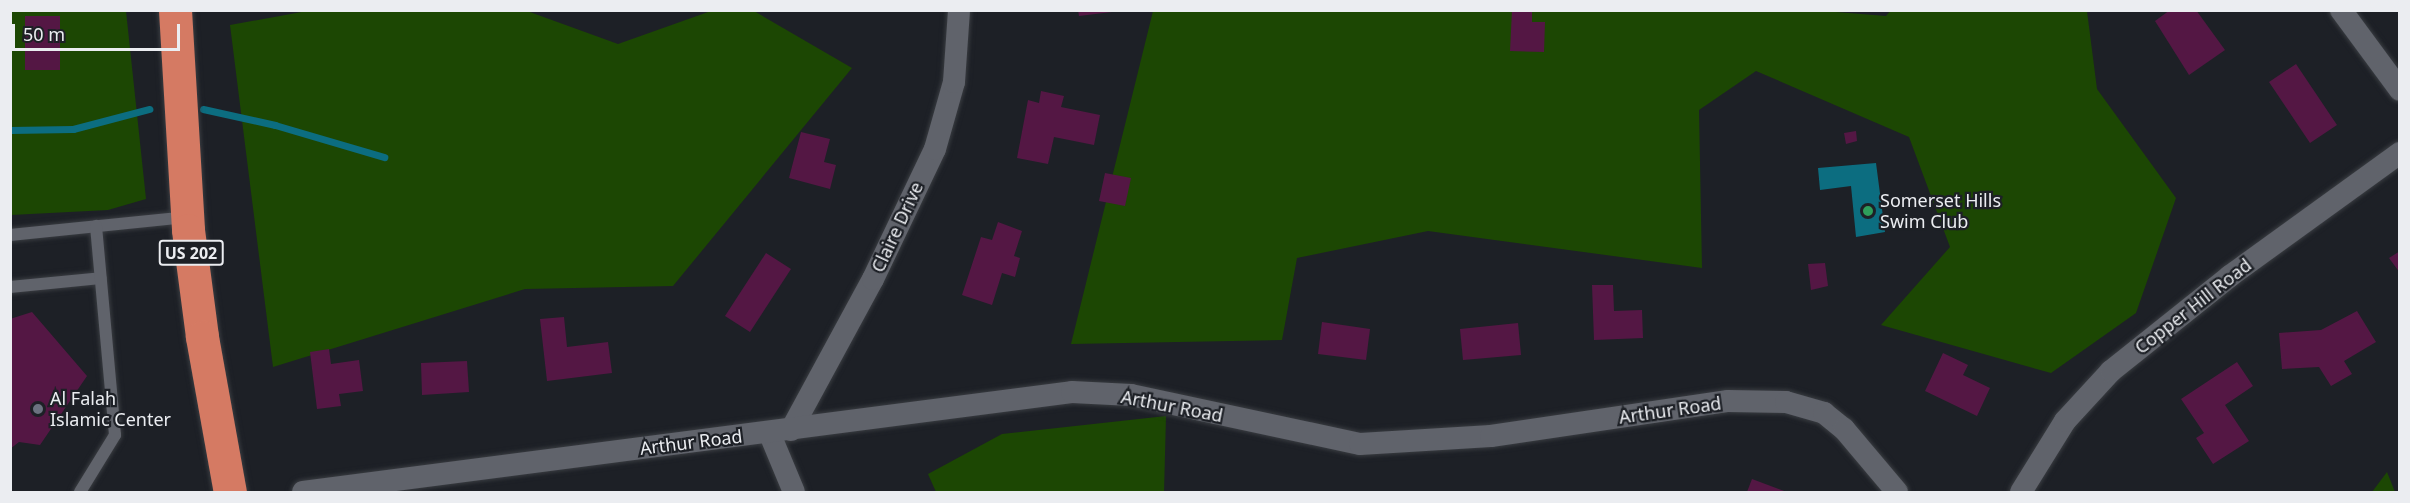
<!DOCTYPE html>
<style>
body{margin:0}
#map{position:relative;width:2410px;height:503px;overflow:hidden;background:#1d2026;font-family:"Noto Sans",sans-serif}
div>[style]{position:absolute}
.green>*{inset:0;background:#1c4703}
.water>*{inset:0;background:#0c6d80}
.stream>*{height:7px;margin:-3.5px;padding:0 3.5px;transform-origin:3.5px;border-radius:3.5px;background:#0c6d80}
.building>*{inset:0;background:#541744}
.roads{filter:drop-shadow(0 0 2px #393c41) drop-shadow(0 0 2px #393c41)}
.lane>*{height:12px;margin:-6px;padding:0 6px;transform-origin:6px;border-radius:6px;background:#60636b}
.street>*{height:22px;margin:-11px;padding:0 11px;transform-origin:11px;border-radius:11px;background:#60636b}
.highway>*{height:33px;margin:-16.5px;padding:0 16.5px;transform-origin:16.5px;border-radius:16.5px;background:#d57a63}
.dots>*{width:16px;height:16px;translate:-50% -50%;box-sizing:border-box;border:3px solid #1d2026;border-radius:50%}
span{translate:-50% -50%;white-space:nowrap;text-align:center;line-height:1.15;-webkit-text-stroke:4.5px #1d2026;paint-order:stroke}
.shield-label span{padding:2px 4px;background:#1d2026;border:2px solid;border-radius:4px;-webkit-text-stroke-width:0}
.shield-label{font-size:16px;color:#ebedf1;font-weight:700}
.poi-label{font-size:18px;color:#ebedf1}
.left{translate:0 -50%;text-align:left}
.street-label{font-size:18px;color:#ebedf1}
.frame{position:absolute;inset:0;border:12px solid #ebedf1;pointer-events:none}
.scale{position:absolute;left:12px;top:24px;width:168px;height:27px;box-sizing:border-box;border:3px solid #ebedf1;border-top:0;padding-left:8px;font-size:18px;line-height:21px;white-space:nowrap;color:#ebedf1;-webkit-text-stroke:4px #1d2026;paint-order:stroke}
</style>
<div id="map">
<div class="green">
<div style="clip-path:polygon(1811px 10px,1886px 16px,1891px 10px,2087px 11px,2097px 89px,2176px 198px,2136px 313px,2051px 373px,1881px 325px,1950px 247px,1909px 137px,1756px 71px,1699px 110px,1702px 268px,1428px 231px,1297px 258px,1282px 340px,1071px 344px,1153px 11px)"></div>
<div style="clip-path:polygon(11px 11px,126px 11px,146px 199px,108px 210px,11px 215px)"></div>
<div style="clip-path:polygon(307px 11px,527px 11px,618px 44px,711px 11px,754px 11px,852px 68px,673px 286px,525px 289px,273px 367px,230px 25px)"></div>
<div style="clip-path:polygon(1166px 416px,1164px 492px,936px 492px,928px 474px,1002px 434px)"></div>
<div style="clip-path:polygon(2387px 472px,2395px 492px,2372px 492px)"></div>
</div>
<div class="water">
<div style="clip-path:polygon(1876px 163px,1885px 232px,1856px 237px,1851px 186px,1820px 190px,1818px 168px)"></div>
</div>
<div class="stream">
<div style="left:203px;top:109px;width:74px;rotate:12.5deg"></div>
<div style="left:275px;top:125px;width:114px;rotate:16.4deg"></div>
<div style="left:10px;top:130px;width:63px;rotate:-0.9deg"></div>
<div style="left:73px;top:129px;width:79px;rotate:-14.7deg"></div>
</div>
<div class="building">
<div style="clip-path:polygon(1078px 10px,1111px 10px,1112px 12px,1079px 16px)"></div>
<div style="clip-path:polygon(1512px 10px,1532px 10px,1532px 22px,1545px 22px,1544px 52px,1510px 51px)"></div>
<div style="clip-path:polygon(2170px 10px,2196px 10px,2225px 50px,2189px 75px,2155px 21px)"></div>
<div style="clip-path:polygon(25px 16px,60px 16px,60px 70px,25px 70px)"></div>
<div style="clip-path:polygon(2296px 64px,2337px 125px,2310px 143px,2269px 82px)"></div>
<div style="clip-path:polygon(1041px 91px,1064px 96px,1061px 107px,1100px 115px,1094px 145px,1054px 137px,1048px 164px,1017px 158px,1028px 100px,1039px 103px)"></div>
<div style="clip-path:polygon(1856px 131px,1857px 141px,1846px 144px,1844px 133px)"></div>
<div style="clip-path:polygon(801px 132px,830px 139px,824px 162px,836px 165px,830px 189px,789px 178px)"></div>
<div style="clip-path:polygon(1105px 173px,1131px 178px,1125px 206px,1099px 201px)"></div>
<div style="clip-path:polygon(998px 222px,1022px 231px,1014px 256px,1020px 258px,1015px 277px,1002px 273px,992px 305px,962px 295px,981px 237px,992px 240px)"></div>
<div style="clip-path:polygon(2400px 251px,2400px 273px,2389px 258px)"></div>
<div style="clip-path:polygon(766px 253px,791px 269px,750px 332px,725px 316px)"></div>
<div style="clip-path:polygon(1825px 263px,1828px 286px,1811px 290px,1808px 264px)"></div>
<div style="clip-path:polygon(1592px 285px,1613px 285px,1614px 311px,1642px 310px,1643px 338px,1594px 340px)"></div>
<div style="clip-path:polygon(2357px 311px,2376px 342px,2344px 361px,2352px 374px,2331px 386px,2319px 367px,2282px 369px,2279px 333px,2321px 330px)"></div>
<div style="clip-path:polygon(32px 312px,87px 376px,40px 445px,19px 442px,10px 449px,10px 319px)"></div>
<div style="clip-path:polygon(564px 317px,567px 347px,608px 342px,612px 373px,547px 381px,540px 319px)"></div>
<div style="clip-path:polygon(1322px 322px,1370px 329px,1366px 360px,1318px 354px)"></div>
<div style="clip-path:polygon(1518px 323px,1521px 355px,1463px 360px,1460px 329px)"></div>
<div style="clip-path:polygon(329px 349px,331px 364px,359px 360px,363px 391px,339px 394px,341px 406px,317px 409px,310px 352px)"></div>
<div style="clip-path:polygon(1943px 353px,1968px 365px,1963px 375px,1990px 388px,1977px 416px,1925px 391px)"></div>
<div style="clip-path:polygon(467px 361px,469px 392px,422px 395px,421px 363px)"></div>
<div style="clip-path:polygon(2237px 362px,2253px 386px,2225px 405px,2249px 441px,2213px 464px,2196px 438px,2204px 433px,2181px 399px)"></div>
<div style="clip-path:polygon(1752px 479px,1787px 492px,1747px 492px)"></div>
</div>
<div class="roads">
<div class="lane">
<div style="left:10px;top:235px;width:177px;rotate:-5.8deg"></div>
<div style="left:10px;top:287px;width:91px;rotate:-5.6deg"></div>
<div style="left:80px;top:492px;width:67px;rotate:-58.4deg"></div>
<div style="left:115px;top:435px;width:210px;rotate:-95.2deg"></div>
</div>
<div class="street">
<div style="left:2341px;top:10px;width:99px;rotate:53.6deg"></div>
<div style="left:791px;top:430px;width:172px;rotate:-61.5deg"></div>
<div style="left:873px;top:279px;width:144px;rotate:-64.5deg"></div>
<div style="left:935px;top:149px;width:70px;rotate:-74.2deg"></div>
<div style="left:954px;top:82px;width:72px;rotate:-86deg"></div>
<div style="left:769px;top:432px;width:65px;rotate:67.4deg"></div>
<div style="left:303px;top:492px;width:775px;rotate:-7.41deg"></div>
<div style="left:1072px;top:392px;width:59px;rotate:2.9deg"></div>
<div style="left:1131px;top:395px;width:234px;rotate:12.1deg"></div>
<div style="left:1360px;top:444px;width:131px;rotate:-3.5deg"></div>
<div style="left:1491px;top:436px;width:240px;rotate:-8.4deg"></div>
<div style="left:1728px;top:401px;width:58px;rotate:1deg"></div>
<div style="left:1786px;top:402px;width:40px;rotate:16deg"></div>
<div style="left:1824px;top:413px;width:26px;rotate:39deg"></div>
<div style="left:1844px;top:429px;width:82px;rotate:49.9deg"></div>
<div style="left:2021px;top:492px;width:84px;rotate:-58.2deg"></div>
<div style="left:2065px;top:421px;width:68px;rotate:-47.4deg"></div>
<div style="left:2111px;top:371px;width:152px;rotate:-38.6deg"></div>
<div style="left:2230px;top:276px;width:210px;rotate:-35.9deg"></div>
</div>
<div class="highway">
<div style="left:175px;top:10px;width:220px;rotate:86.6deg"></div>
<div style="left:188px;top:230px;width:108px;rotate:82.5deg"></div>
<div style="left:202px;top:337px;width:158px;rotate:79.8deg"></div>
</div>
</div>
<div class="dots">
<div style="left:1868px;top:211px;background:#2e9e5b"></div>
<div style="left:38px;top:409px;background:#6b7280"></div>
</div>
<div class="shield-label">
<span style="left:191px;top:253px">US 202</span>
</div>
<div class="poi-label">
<span class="left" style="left:1880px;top:211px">Somerset Hills<br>Swim Club</span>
<span class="left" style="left:50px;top:409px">Al Falah<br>Islamic Center</span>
</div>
<div class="street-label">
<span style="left:897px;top:227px;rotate:-65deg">Claire Drive</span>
<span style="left:2193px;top:306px;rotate:-38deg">Copper Hill Road</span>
<span style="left:1172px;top:406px;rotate:11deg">Arthur Road</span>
<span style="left:1670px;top:410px;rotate:-8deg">Arthur Road</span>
<span style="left:691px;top:442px;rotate:-7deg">Arthur Road</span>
</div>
<div class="frame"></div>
<div class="scale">50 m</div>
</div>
